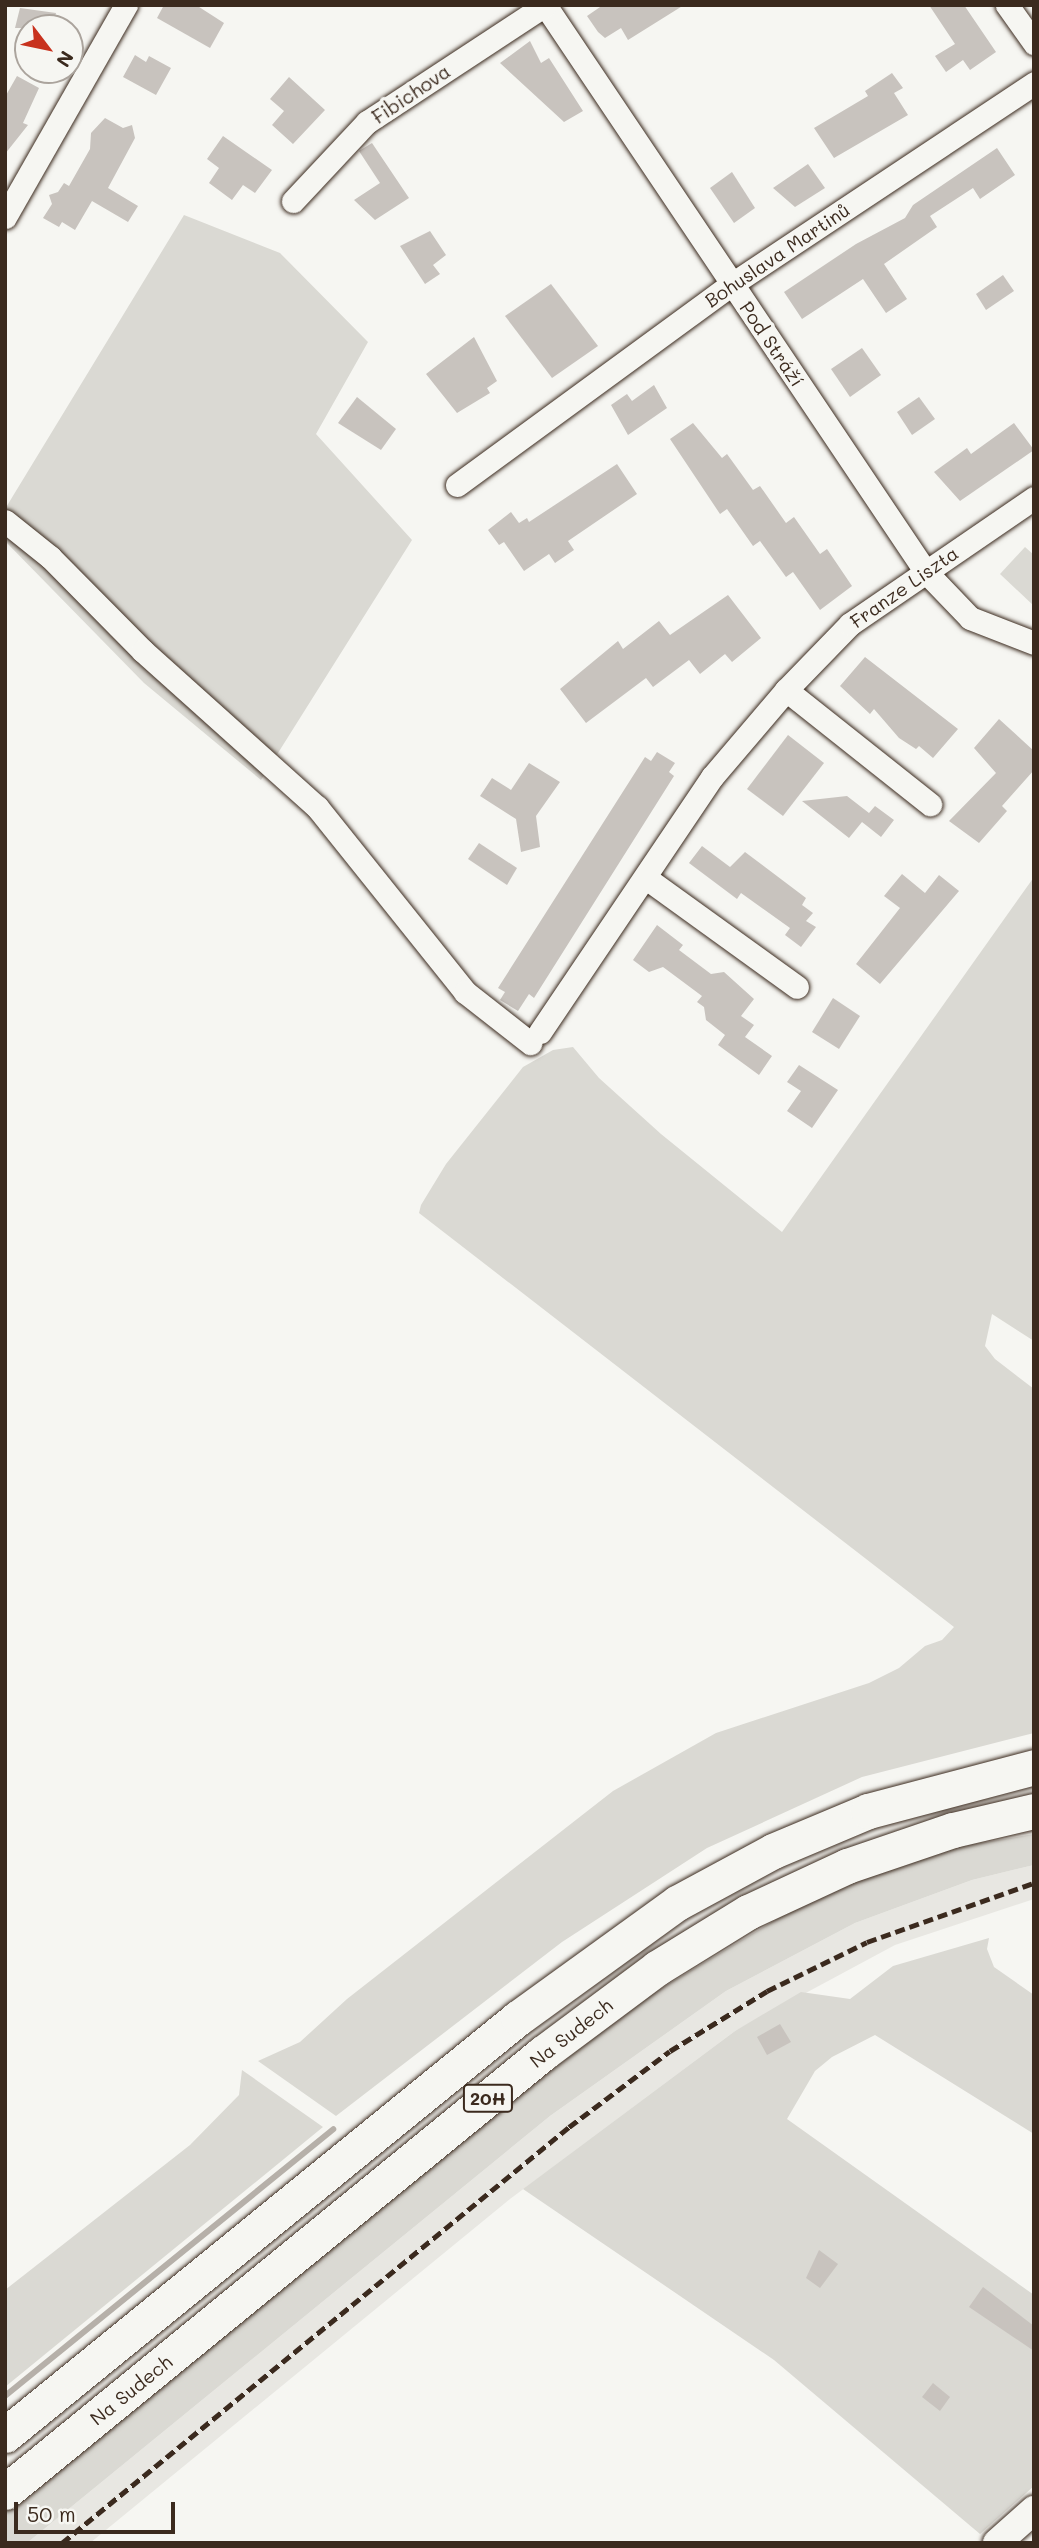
<!DOCTYPE html>
<meta charset="utf-8">
<style>
body{margin:0}
#map{position:relative;width:1039px;height:2548px;overflow:hidden;background:#f6f6f2;font-family:Mali,sans-serif}
div>[style]{position:absolute}
.built>*{inset:0;background:#e8e7e2}
.green>*{inset:0;background:#dad9d3}
.stream>*{height:6px;margin:-3px;padding:0 3px;transform-origin:3px;border-radius:3px;background:#b6b0a9}
.building>*{inset:0;background:#c8c3be}
.roads{filter:drop-shadow(0 0 2px #3b2a1e) drop-shadow(0 0 2px #3b2a1e)}
.minor>*{height:23px;margin:-11.5px;padding:0 11.5px;transform-origin:11.5px;border-radius:11.5px;background:#f6f6f2}
.tertiary>*{height:28px;margin:-14px;padding:0 14px;transform-origin:14px;border-radius:14px;background:#f6f6f2}
.primary>*{height:35px;margin:-17.5px;padding:0 17.5px;transform-origin:17.5px;border-radius:17.5px;background:#f6f6f2}
.rail>*{height:5px;margin-top:-2.5px;transform-origin:0;background:repeating-linear-gradient(90deg,#3b2a1e 0 10px,transparent 0 15px)}
span{translate:-50% -50%;white-space:nowrap;text-align:center;line-height:1.15;-webkit-text-stroke:7px #f6f6f2;paint-order:stroke}
.shield-label span{padding:2px 5px;background:#f6f6f2;border:2px solid;border-radius:5px;-webkit-text-stroke-width:0}
.shield-label{font-size:18px;color:#3b2a1e;font-weight:700}
.street-label{font-size:19px;color:#3b2a1e}
.frame{position:absolute;inset:0;border:7px solid #3b2a1e;pointer-events:none}
.north{position:absolute;left:14px;top:14px;width:70px;height:70px;box-sizing:border-box;background:#f6f6f2;border:2px solid #aba49d;border-radius:50%;rotate:122deg;font-size:19px;font-weight:700;line-height:28px;text-align:center;color:#3b2a1e}
.north::after{content:'';display:block;margin:auto;width:24px;height:32px;background:#c8321e;clip-path:polygon(50% 0,100% 100%,50% 72%,0 100%)}
.scale{position:absolute;left:14px;top:2502px;width:161px;height:32px;box-sizing:border-box;border:4px solid #3b2a1e;border-top:0;padding-left:9px;font-size:21px;line-height:24px;white-space:nowrap;color:#3b2a1e;-webkit-text-stroke:5px #f6f6f2;paint-order:stroke}
</style>
<div id="map">
<div class="built">
<div style="clip-path:polygon(1034px 1865px,1034px 1899px,895px 1945px,735px 2031px,510px 2199px,90px 2543px,27px 2543px,550px 2116px,726px 1991px,855px 1923px,972px 1880px)"></div>
</div>
<div class="green">
<div style="clip-path:polygon(184px 215px,280px 253px,368px 342px,316px 434px,412px 540px,261px 780px,144px 683px,5px 541px,5px 509px)"></div>
<div style="clip-path:polygon(1025px 547px,1034px 555px,1034px 606px,1000px 574px)"></div>
<div style="clip-path:polygon(1034px 877px,1034px 1341px,992px 1314px,985px 1346px,995px 1359px,1034px 1389px,1034px 1733px,862px 1777px,707px 1848px,562px 1942px,336px 2116px,258px 2061px,300px 2042px,347px 1999px,613px 1791px,716px 1733px,869px 1683px,899px 1668px,925px 1646px,942px 1640px,954px 1627px,419px 1213px,421px 1205px,446px 1164px,523px 1067px,553px 1050px,573px 1047px,599px 1078px,661px 1134px,782px 1232px)"></div>
<div style="clip-path:polygon(1034px 1834px,1034px 1865px,972px 1880px,855px 1923px,726px 1991px,550px 2116px,27px 2543px,5px 2543px,5px 2512px,511px 2101px,647px 1997px,797px 1907px,872px 1875px,950px 1848px)"></div>
<div style="clip-path:polygon(989px 1938px,987px 1949px,994px 1967px,1034px 1995px,1034px 2134px,875px 2035px,832px 2057px,815px 2071px,787px 2119px,1034px 2295px,1034px 2486px,980px 2534px,774px 2360px,523px 2189px,735px 2031px,801px 1992px,850px 1999px,893px 1966px)"></div>
<div style="clip-path:polygon(242px 2070px,323px 2127px,5px 2387px,5px 2290px,190px 2145px,239px 2095px)"></div>
</div>
<div class="stream">
<div style="left:5px;top:2396px;width:423px;rotate:-39.1deg"></div>
</div>
<div class="building">
<div style="clip-path:polygon(164px 5px,196px 5px,224px 23px,210px 48px,157px 18px)"></div>
<div style="clip-path:polygon(603px 5px,684px 5px,628px 40px,621px 28px,605px 38px,598px 32px,587px 16px)"></div>
<div style="clip-path:polygon(929px 5px,964px 5px,996px 52px,970px 70px,963px 60px,946px 72px,935px 56px,955px 44px)"></div>
<div style="clip-path:polygon(20px 8px,56px 13px,52px 28px,15px 28px)"></div>
<div style="clip-path:polygon(530px 41px,541px 63px,549px 58px,583px 111px,564px 122px,500px 63px)"></div>
<div style="clip-path:polygon(135px 55px,146px 62px,149px 56px,171px 68px,156px 95px,123px 77px)"></div>
<div style="clip-path:polygon(892px 73px,903px 88px,894px 93px,908px 115px,834px 158px,814px 128px,868px 96px,865px 91px)"></div>
<div style="clip-path:polygon(17px 76px,39px 88px,23px 123px,28px 125px,5px 154px,5px 97px)"></div>
<div style="clip-path:polygon(289px 77px,325px 110px,293px 144px,272px 125px,284px 111px,270px 99px)"></div>
<div style="clip-path:polygon(105px 118px,123px 128px,132px 125px,135px 138px,108px 188px,138px 206px,128px 222px,92px 201px,75px 230px,62px 222px,59px 227px,43px 218px,52px 204px,49px 195px,58px 192px,64px 183px,69px 186px,90px 149px,91px 133px)"></div>
<div style="clip-path:polygon(223px 136px,272px 170px,255px 193px,243px 185px,232px 200px,209px 183px,219px 168px,207px 159px)"></div>
<div style="clip-path:polygon(372px 143px,409px 198px,375px 220px,354px 200px,380px 183px,359px 151px)"></div>
<div style="clip-path:polygon(997px 148px,1015px 175px,980px 199px,973px 188px,930px 216px,937px 227px,884px 264px,907px 299px,886px 313px,863px 279px,802px 319px,784px 292px,856px 244px,905px 218px,913px 205px)"></div>
<div style="clip-path:polygon(808px 164px,825px 188px,795px 207px,773px 188px)"></div>
<div style="clip-path:polygon(732px 172px,755px 208px,734px 223px,710px 188px)"></div>
<div style="clip-path:polygon(430px 231px,446px 255px,433px 265px,440px 274px,425px 284px,400px 246px)"></div>
<div style="clip-path:polygon(1003px 275px,1014px 291px,986px 310px,976px 294px)"></div>
<div style="clip-path:polygon(551px 284px,598px 346px,552px 378px,505px 316px)"></div>
<div style="clip-path:polygon(474px 337px,497px 381px,487px 388px,490px 393px,457px 413px,426px 374px)"></div>
<div style="clip-path:polygon(862px 348px,881px 375px,850px 397px,831px 369px)"></div>
<div style="clip-path:polygon(654px 385px,667px 408px,628px 435px,611px 405px,627px 394px,632px 401px)"></div>
<div style="clip-path:polygon(357px 397px,396px 429px,381px 450px,338px 423px)"></div>
<div style="clip-path:polygon(919px 397px,935px 419px,912px 435px,897px 412px)"></div>
<div style="clip-path:polygon(693px 423px,722px 458px,727px 454px,753px 490px,760px 486px,786px 523px,794px 517px,820px 554px,827px 549px,852px 586px,820px 610px,793px 572px,786px 577px,760px 541px,753px 546px,727px 509px,720px 514px,670px 439px)"></div>
<div style="clip-path:polygon(1014px 423px,1034px 450px,960px 501px,934px 472px,967px 448px,971px 454px)"></div>
<div style="clip-path:polygon(617px 464px,637px 494px,568px 541px,574px 550px,555px 563px,549px 554px,524px 571px,504px 542px,499px 545px,488px 530px,511px 512px,519px 523px,527px 518px,529px 522px)"></div>
<div style="clip-path:polygon(728px 595px,761px 638px,732px 662px,725px 654px,700px 674px,689px 660px,653px 687px,646px 678px,586px 723px,560px 689px,618px 641px,623px 649px,659px 621px,670px 635px)"></div>
<div style="clip-path:polygon(865px 657px,958px 729px,933px 758px,919px 746px,916px 749px,899px 738px,874px 709px,870px 714px,840px 686px)"></div>
<div style="clip-path:polygon(999px 719px,1034px 751px,1034px 770px,1002px 806px,1007px 811px,979px 843px,949px 821px,996px 773px,974px 748px)"></div>
<div style="clip-path:polygon(788px 735px,824px 763px,783px 816px,747px 789px)"></div>
<div style="clip-path:polygon(657px 752px,675px 763px,669px 772px,674px 776px,534px 998px,529px 994px,518px 1011px,500px 1000px,505px 992px,498px 988px,645px 757px,651px 761px)"></div>
<div style="clip-path:polygon(529px 763px,560px 782px,536px 816px,540px 847px,521px 852px,516px 819px,480px 796px,492px 778px,511px 790px)"></div>
<div style="clip-path:polygon(847px 796px,869px 813px,875px 806px,894px 820px,881px 837px,862px 822px,849px 838px,802px 801px)"></div>
<div style="clip-path:polygon(479px 843px,517px 868px,507px 885px,468px 859px)"></div>
<div style="clip-path:polygon(702px 846px,730px 867px,745px 852px,806px 898px,802px 905px,813px 913px,806px 921px,816px 927px,801px 947px,785px 935px,790px 928px,741px 893px,737px 899px,689px 863px)"></div>
<div style="clip-path:polygon(902px 874px,925px 893px,939px 875px,959px 891px,880px 984px,856px 964px,900px 908px,884px 896px)"></div>
<div style="clip-path:polygon(657px 925px,683px 945px,679px 950px,711px 974px,724px 972px,754px 999px,741px 1016px,754px 1025px,745px 1037px,772px 1056px,759px 1075px,718px 1045px,725px 1035px,706px 1020px,704px 1007px,697px 1002px,702px 996px,663px 967px,649px 972px,633px 960px)"></div>
<div style="clip-path:polygon(833px 998px,860px 1016px,839px 1049px,812px 1032px)"></div>
<div style="clip-path:polygon(799px 1065px,838px 1090px,812px 1128px,787px 1111px,801px 1091px,787px 1082px)"></div>
<div style="clip-path:polygon(780px 2024px,791px 2042px,767px 2055px,757px 2037px)"></div>
<div style="clip-path:polygon(819px 2250px,838px 2264px,820px 2288px,806px 2278px)"></div>
<div style="clip-path:polygon(983px 2287px,1034px 2326px,1034px 2351px,969px 2307px)"></div>
<div style="clip-path:polygon(933px 2383px,950px 2397px,940px 2411px,922px 2397px)"></div>
</div>
<div class="roads">
<div class="minor">
<div style="left:545px;top:5px;width:682px;rotate:56.12deg"></div>
<div style="left:925px;top:571px;width:65px;rotate:46.2deg"></div>
<div style="left:970px;top:618px;width:69px;rotate:21.3deg"></div>
<div style="left:1007px;top:5px;width:47px;rotate:54.6deg"></div>
<div style="left:293px;top:201px;width:108px;rotate:-46.9deg"></div>
<div style="left:367px;top:122px;width:213px;rotate:-33.3deg"></div>
<div style="left:5px;top:217px;width:244px;rotate:-60.3deg"></div>
<div style="left:457px;top:485px;width:341px;rotate:-36.2deg"></div>
<div style="left:732px;top:284px;width:363px;rotate:-33.6deg"></div>
<div style="left:5px;top:521px;width:58px;rotate:38.7deg"></div>
<div style="left:50px;top:557px;width:132px;rotate:45.3deg"></div>
<div style="left:143px;top:651px;width:234px;rotate:41.9deg"></div>
<div style="left:317px;top:807px;width:237px;rotate:51.3deg"></div>
<div style="left:465px;top:992px;width:83px;rotate:38.1deg"></div>
<div style="left:786px;top:690px;width:184px;rotate:38.4deg"></div>
<div style="left:646px;top:878px;width:186px;rotate:35.8deg"></div>
<div style="left:540px;top:1032px;width:308px;rotate:-56deg"></div>
<div style="left:712px;top:777px;width:114px;rotate:-49.6deg"></div>
<div style="left:786px;top:690px;width:92px;rotate:-45.9deg"></div>
<div style="left:850px;top:624px;width:223px;rotate:-34.4deg"></div>
</div>
<div class="tertiary">
<div style="left:997px;top:2543px;width:50px;rotate:-41.7deg"></div>
</div>
<div class="primary">
<div style="left:5px;top:2435px;width:661px;rotate:-39.11deg"></div>
<div style="left:518px;top:2018px;width:196px;rotate:-35.9deg"></div>
<div style="left:677px;top:1903px;width:109px;rotate:-28.4deg"></div>
<div style="left:773px;top:1851px;width:103px;rotate:-22.8deg"></div>
<div style="left:868px;top:1811px;width:172px;rotate:-14.8deg"></div>
<div style="left:5px;top:2492px;width:694px;rotate:-39.21deg"></div>
<div style="left:543px;top:2053px;width:142px;rotate:-36.7deg"></div>
<div style="left:657px;top:1968px;width:107px;rotate:-31.6deg"></div>
<div style="left:748px;top:1912px;width:109px;rotate:-24.9deg"></div>
<div style="left:847px;top:1866px;width:112px;rotate:-18.8deg"></div>
<div style="left:953px;top:1830px;width:83px;rotate:-13.2deg"></div>
</div>
</div>
<div class="rail">
<div style="left:62px;top:2543px;width:656px;rotate:-39.37deg"></div>
<div style="left:569px;top:2127px;width:126px;rotate:-37deg"></div>
<div style="left:670px;top:2051px;width:114px;rotate:-31.7deg"></div>
<div style="left:767px;top:1991px;width:111px;rotate:-26.1deg"></div>
<div style="left:867px;top:1942px;width:177px;rotate:-19.5deg"></div>
</div>
<div class="shield-label">
<span style="left:488px;top:2098px">20H</span>
</div>
<div class="street-label">
<span style="left:411px;top:94px;rotate:-34deg">Fibichova</span>
<span style="left:777px;top:255px;rotate:-34deg">Bohuslava Martinů</span>
<span style="left:772px;top:344px;rotate:56deg">Pod Stráží</span>
<span style="left:904px;top:587px;rotate:-35deg">Franze Liszta</span>
<span style="left:571px;top:2033px;rotate:-38deg">Na Sudech</span>
<span style="left:131px;top:2390px;rotate:-39deg">Na Sudech</span>
</div>
<div class="frame"></div>
<div class="north">N</div>
<div class="scale">50 m</div>
</div>
